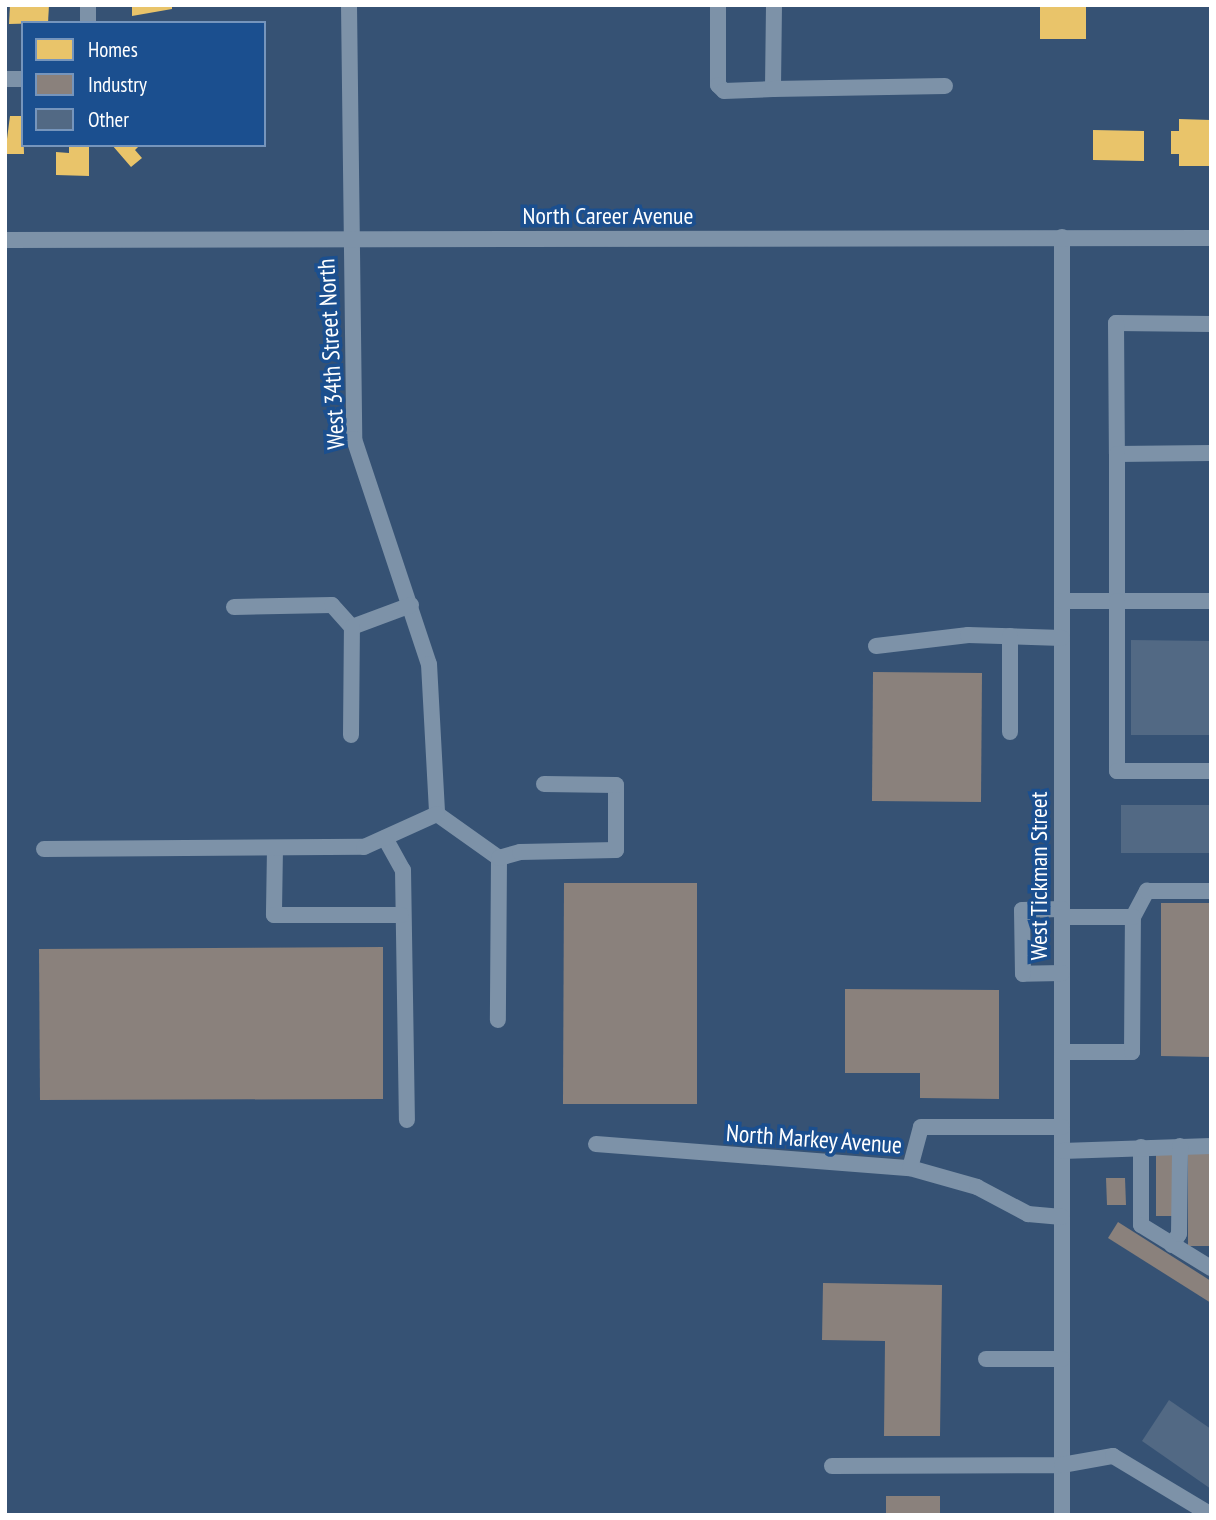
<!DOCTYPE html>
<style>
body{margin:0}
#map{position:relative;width:1216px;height:1520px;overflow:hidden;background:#365274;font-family:"PT Sans Narrow",sans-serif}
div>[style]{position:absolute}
.homes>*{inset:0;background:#e9c46a}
.industry>*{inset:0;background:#8a817c}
.building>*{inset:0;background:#526984}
.minor>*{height:16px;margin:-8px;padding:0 8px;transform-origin:8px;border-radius:8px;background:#7d92a8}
span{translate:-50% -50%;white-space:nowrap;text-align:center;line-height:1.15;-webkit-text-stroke:7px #1b4f8f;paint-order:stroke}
.street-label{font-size:24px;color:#fff}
.frame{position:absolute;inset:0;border:7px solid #fff;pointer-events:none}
.legend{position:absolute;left:21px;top:21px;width:245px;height:126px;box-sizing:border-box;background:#1b4f8f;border:2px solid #7695bc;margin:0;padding:9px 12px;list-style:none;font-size:21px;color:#fff}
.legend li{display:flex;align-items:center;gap:14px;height:35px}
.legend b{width:35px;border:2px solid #7695bc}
</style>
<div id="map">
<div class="homes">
<div style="clip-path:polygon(10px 5px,49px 5px,48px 23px,9px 24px)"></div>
<div style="clip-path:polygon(132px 5px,172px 5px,172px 9px,132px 16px)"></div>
<div style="clip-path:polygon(1040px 5px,1086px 5px,1086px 39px,1040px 39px)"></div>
<div style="clip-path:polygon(10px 116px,23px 116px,24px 154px,5px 154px)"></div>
<div style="clip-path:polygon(1179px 119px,1211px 120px,1211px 166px,1179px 166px,1179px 154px,1171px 154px,1171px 131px,1179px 131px)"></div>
<div style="clip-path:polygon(1093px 130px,1144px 131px,1144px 161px,1093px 160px)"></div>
<div style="clip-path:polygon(69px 145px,89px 145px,89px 176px,56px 175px,56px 152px,69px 153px)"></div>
<div style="clip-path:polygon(112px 145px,140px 145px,135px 150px,142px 158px,131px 167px)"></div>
</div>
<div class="industry">
<div style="clip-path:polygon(873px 672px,982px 673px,981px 802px,872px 801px)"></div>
<div style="clip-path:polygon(564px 883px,697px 883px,697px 1104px,563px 1104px)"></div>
<div style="clip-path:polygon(1161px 903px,1211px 903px,1211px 1057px,1161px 1056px)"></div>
<div style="clip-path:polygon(383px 947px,383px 1099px,40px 1100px,39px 949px)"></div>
<div style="clip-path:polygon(845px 989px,999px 990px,999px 1099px,920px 1098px,920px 1073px,845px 1073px)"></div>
<div style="clip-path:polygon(1188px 1154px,1211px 1154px,1211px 1246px,1188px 1246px)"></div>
<div style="clip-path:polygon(1156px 1155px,1172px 1155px,1172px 1216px,1156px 1216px)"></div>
<div style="clip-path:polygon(1106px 1178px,1125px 1178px,1126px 1205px,1107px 1205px)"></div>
<div style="clip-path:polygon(1118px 1222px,1211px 1281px,1211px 1303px,1108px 1238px)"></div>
<div style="clip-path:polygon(823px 1283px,942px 1285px,940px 1436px,884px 1436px,885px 1341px,822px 1340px)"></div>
<div style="clip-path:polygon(886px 1496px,940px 1496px,940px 1515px,886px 1515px)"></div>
</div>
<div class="building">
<div style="clip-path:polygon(1131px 640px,1211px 641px,1211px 735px,1131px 735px)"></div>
<div style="clip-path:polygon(1121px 805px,1211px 805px,1211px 853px,1121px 853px)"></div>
<div style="clip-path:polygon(1169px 1400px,1211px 1429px,1211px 1489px,1142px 1441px)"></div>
</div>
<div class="minor">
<div style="left:88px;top:5px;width:18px;rotate:90deg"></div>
<div style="left:349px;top:5px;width:434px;rotate:89.3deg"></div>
<div style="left:354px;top:439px;width:237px;rotate:71.6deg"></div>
<div style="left:429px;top:664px;width:150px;rotate:86.9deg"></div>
<div style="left:718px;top:5px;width:80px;rotate:90deg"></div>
<div style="left:718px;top:85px;width:8px;rotate:45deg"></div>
<div style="left:724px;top:91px;width:49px;rotate:-2.3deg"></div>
<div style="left:774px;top:5px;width:84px;rotate:90.7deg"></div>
<div style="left:773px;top:89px;width:172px;rotate:-1deg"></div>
<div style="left:5px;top:79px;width:18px"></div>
<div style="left:1062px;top:237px;width:1278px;rotate:90deg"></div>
<div style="left:5px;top:240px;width:1206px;rotate:-0.1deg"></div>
<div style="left:1211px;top:324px;width:95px;rotate:-179.4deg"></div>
<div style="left:1116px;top:323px;width:131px;rotate:89.6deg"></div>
<div style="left:1117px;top:454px;width:94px;rotate:-0.6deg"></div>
<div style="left:1117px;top:454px;width:147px;rotate:90deg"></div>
<div style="left:1117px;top:601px;width:94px"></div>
<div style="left:1062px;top:601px;width:55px"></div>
<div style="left:1117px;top:601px;width:170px;rotate:90deg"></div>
<div style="left:1117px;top:771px;width:94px"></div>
<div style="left:234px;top:607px;width:98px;rotate:-1.2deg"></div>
<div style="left:332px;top:605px;width:30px;rotate:48deg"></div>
<div style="left:352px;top:627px;width:63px;rotate:-20.4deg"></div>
<div style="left:876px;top:646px;width:93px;rotate:-6.8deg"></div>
<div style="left:968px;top:635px;width:94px;rotate:1.8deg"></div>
<div style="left:1010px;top:732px;width:96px;rotate:-90deg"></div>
<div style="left:351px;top:735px;width:108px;rotate:-89.5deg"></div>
<div style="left:437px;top:814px;width:76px;rotate:35.4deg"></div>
<div style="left:499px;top:858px;width:162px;rotate:90.4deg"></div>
<div style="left:385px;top:838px;width:37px;rotate:61deg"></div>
<div style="left:403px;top:870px;width:250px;rotate:89.1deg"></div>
<div style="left:275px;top:848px;width:67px;rotate:90.9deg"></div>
<div style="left:274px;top:915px;width:127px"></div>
<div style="left:44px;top:849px;width:320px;rotate:-0.4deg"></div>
<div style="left:364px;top:847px;width:80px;rotate:-24.3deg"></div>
<div style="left:499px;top:858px;width:22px;rotate:-16deg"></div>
<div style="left:520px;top:852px;width:96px;rotate:-1.2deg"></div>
<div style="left:616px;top:850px;width:65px;rotate:-90deg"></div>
<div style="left:616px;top:785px;width:72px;rotate:-179.2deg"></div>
<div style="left:1133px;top:917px;width:30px;rotate:-62deg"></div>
<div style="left:1147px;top:891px;width:64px"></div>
<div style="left:1062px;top:973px;width:39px;rotate:179deg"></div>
<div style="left:1023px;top:974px;width:64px;rotate:-90.9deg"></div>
<div style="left:1022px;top:910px;width:40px;rotate:-1.4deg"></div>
<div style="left:1062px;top:1052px;width:70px"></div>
<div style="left:1132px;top:1052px;width:135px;rotate:-89.6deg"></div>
<div style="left:1133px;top:917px;width:71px;rotate:180deg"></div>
<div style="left:596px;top:1144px;width:315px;rotate:4.4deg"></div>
<div style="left:910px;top:1168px;width:70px;rotate:15.8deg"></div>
<div style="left:977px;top:1187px;width:58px;rotate:27.9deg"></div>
<div style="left:1028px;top:1214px;width:34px;rotate:5deg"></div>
<div style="left:1141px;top:1147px;width:78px;rotate:90deg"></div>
<div style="left:1141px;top:1225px;width:82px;rotate:31.6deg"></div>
<div style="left:1062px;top:1151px;width:149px;rotate:-1.9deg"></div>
<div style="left:910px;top:1168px;width:42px;rotate:-75deg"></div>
<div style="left:921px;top:1127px;width:141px"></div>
<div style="left:1172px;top:1245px;width:13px;rotate:-58deg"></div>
<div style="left:1179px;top:1234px;width:88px;rotate:-89.3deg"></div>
<div style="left:986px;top:1359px;width:76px"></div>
<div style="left:832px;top:1466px;width:230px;rotate:-0.2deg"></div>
<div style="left:1062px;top:1465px;width:52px;rotate:-10deg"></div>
<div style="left:1113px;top:1456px;width:114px;rotate:31deg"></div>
</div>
<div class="street-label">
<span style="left:608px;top:216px">North Career Avenue</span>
<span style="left:331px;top:354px;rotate:-93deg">West 34th Street North</span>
<span style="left:1039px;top:876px;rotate:-90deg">West Tickman Street</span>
<span style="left:814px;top:1139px;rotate:4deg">North Markey Avenue</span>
</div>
<div class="frame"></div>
<ul class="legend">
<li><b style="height:19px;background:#e9c46a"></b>Homes</li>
<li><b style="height:19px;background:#8a817c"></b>Industry</li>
<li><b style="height:19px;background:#526984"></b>Other</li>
</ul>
</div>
